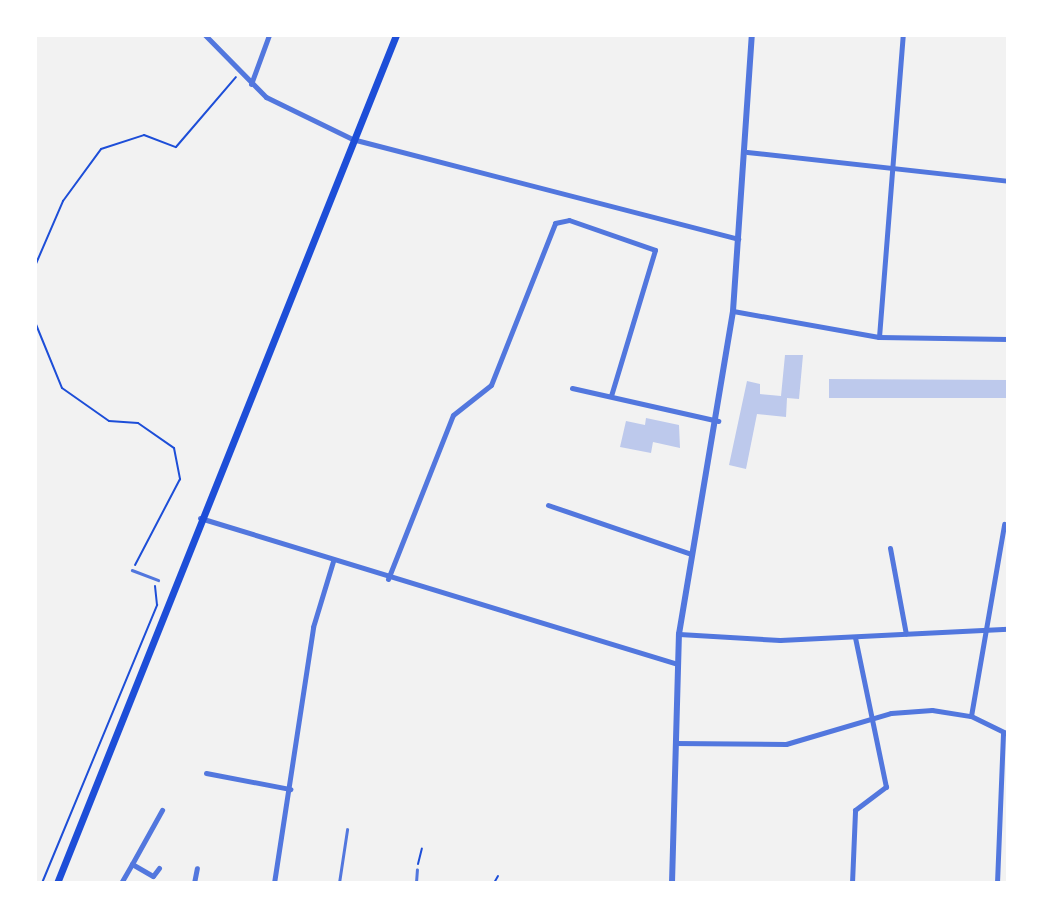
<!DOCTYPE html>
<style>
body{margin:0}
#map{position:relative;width:1043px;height:918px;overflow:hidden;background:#f2f2f2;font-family:Poppins,sans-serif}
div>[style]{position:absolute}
.building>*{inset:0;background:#bdc9ec}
.path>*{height:2px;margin:-1px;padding:0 1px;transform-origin:1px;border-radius:1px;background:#1d4ed8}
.service>*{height:2.5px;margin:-1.25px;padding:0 1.25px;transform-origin:1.25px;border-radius:1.25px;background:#5277de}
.minor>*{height:5px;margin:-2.5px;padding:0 2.5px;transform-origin:2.5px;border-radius:2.5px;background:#5277de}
.tertiary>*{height:6px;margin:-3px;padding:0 3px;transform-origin:3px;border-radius:3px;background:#5277de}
.secondary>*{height:7px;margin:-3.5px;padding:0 3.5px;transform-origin:3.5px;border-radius:3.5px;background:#1d4ed8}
span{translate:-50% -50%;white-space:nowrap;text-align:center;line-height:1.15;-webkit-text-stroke:7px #fff;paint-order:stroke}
.frame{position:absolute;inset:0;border:37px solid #fff;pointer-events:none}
</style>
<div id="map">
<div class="building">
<div style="clip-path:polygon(785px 355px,803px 355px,799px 399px,787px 398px,786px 417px,757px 414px,746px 469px,729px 465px,747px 381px,760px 384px,760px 394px,781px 396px)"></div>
<div style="clip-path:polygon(829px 379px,1008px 380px,1008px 398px,829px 398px)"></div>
<div style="clip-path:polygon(646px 418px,679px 425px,680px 448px,653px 442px,651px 453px,620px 447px,626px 421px,645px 425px)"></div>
</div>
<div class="path">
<div style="left:35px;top:266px;width:71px;rotate:-66.7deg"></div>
<div style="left:63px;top:201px;width:64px;rotate:-53.8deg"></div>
<div style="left:101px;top:149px;width:45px;rotate:-18deg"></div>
<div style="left:144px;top:135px;width:34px;rotate:21deg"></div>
<div style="left:176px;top:147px;width:92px;rotate:-49.4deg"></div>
<div style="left:35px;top:322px;width:71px;rotate:67.8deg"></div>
<div style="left:62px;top:388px;width:57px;rotate:35.1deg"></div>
<div style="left:109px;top:421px;width:29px;rotate:4deg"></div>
<div style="left:138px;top:423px;width:44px;rotate:34.8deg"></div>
<div style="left:174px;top:448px;width:32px;rotate:79deg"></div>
<div style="left:180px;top:479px;width:97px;rotate:117.6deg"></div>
<div style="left:418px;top:864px;width:16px;rotate:-76deg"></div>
<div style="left:42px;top:883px;width:301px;rotate:-67.5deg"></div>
<div style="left:157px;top:605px;width:19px;rotate:-96deg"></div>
<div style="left:494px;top:883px;width:8px;rotate:-60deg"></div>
</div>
<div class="service">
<div style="left:132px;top:570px;width:28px;rotate:21deg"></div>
<div style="left:339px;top:883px;width:54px;rotate:-81.4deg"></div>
<div style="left:416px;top:883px;width:13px;rotate:-86deg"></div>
</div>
<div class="minor">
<div style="left:205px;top:35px;width:87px;rotate:45.5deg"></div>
<div style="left:266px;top:97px;width:96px;rotate:26deg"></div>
<div style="left:352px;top:139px;width:399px;rotate:14.5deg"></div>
<div style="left:251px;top:84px;width:52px;rotate:-69.8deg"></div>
<div style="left:747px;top:152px;width:263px;rotate:6.3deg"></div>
<div style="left:733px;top:311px;width:148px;rotate:10.1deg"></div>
<div style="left:879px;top:337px;width:129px;rotate:0.9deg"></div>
<div style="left:879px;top:337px;width:303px;rotate:-85.5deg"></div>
<div style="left:572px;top:388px;width:150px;rotate:12.7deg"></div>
<div style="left:548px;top:505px;width:151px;rotate:18.9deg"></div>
<div style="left:200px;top:518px;width:499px;rotate:17deg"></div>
<div style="left:890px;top:548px;width:87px;rotate:79.5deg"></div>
<div style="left:388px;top:579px;width:176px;rotate:-68.4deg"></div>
<div style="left:453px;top:415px;width:48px;rotate:-38.3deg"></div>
<div style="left:491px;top:385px;width:174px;rotate:-68.4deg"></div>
<div style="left:555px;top:223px;width:14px;rotate:-12deg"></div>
<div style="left:569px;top:220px;width:91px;rotate:19.2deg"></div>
<div style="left:655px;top:250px;width:152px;rotate:106.8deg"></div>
<div style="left:679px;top:634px;width:101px;rotate:3.4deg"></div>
<div style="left:780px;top:640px;width:228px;rotate:-2.8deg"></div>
<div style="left:971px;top:716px;width:195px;rotate:-80.2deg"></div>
<div style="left:675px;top:743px;width:111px;rotate:0.5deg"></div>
<div style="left:786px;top:744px;width:109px;rotate:-16.4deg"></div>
<div style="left:891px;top:713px;width:41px;rotate:-4.2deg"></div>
<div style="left:932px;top:710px;width:39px;rotate:9deg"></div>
<div style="left:971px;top:716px;width:41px;rotate:25.9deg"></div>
<div style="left:206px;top:773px;width:86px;rotate:10.8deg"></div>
<div style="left:132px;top:864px;width:62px;rotate:-60.9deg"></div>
<div style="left:121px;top:883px;width:22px;rotate:-60deg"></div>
<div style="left:132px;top:864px;width:24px;rotate:30deg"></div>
<div style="left:153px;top:876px;width:10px;rotate:-53deg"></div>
<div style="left:194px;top:883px;width:15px;rotate:-79deg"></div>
<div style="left:274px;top:883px;width:259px;rotate:-81.3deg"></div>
<div style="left:313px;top:627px;width:69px;rotate:-73.1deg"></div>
<div style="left:852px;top:883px;width:73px;rotate:-87.6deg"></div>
<div style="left:855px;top:810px;width:39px;rotate:-37deg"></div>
<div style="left:886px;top:787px;width:153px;rotate:-101.7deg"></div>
<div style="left:997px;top:883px;width:151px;rotate:-87.7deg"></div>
</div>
<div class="tertiary">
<div style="left:672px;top:883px;width:249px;rotate:-88.4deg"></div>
<div style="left:679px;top:634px;width:327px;rotate:-80.5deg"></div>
<div style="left:733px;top:311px;width:277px;rotate:-86.1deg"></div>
</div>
<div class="secondary">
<div style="left:57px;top:883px;width:913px;rotate:-68.21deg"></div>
</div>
<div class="frame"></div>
</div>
